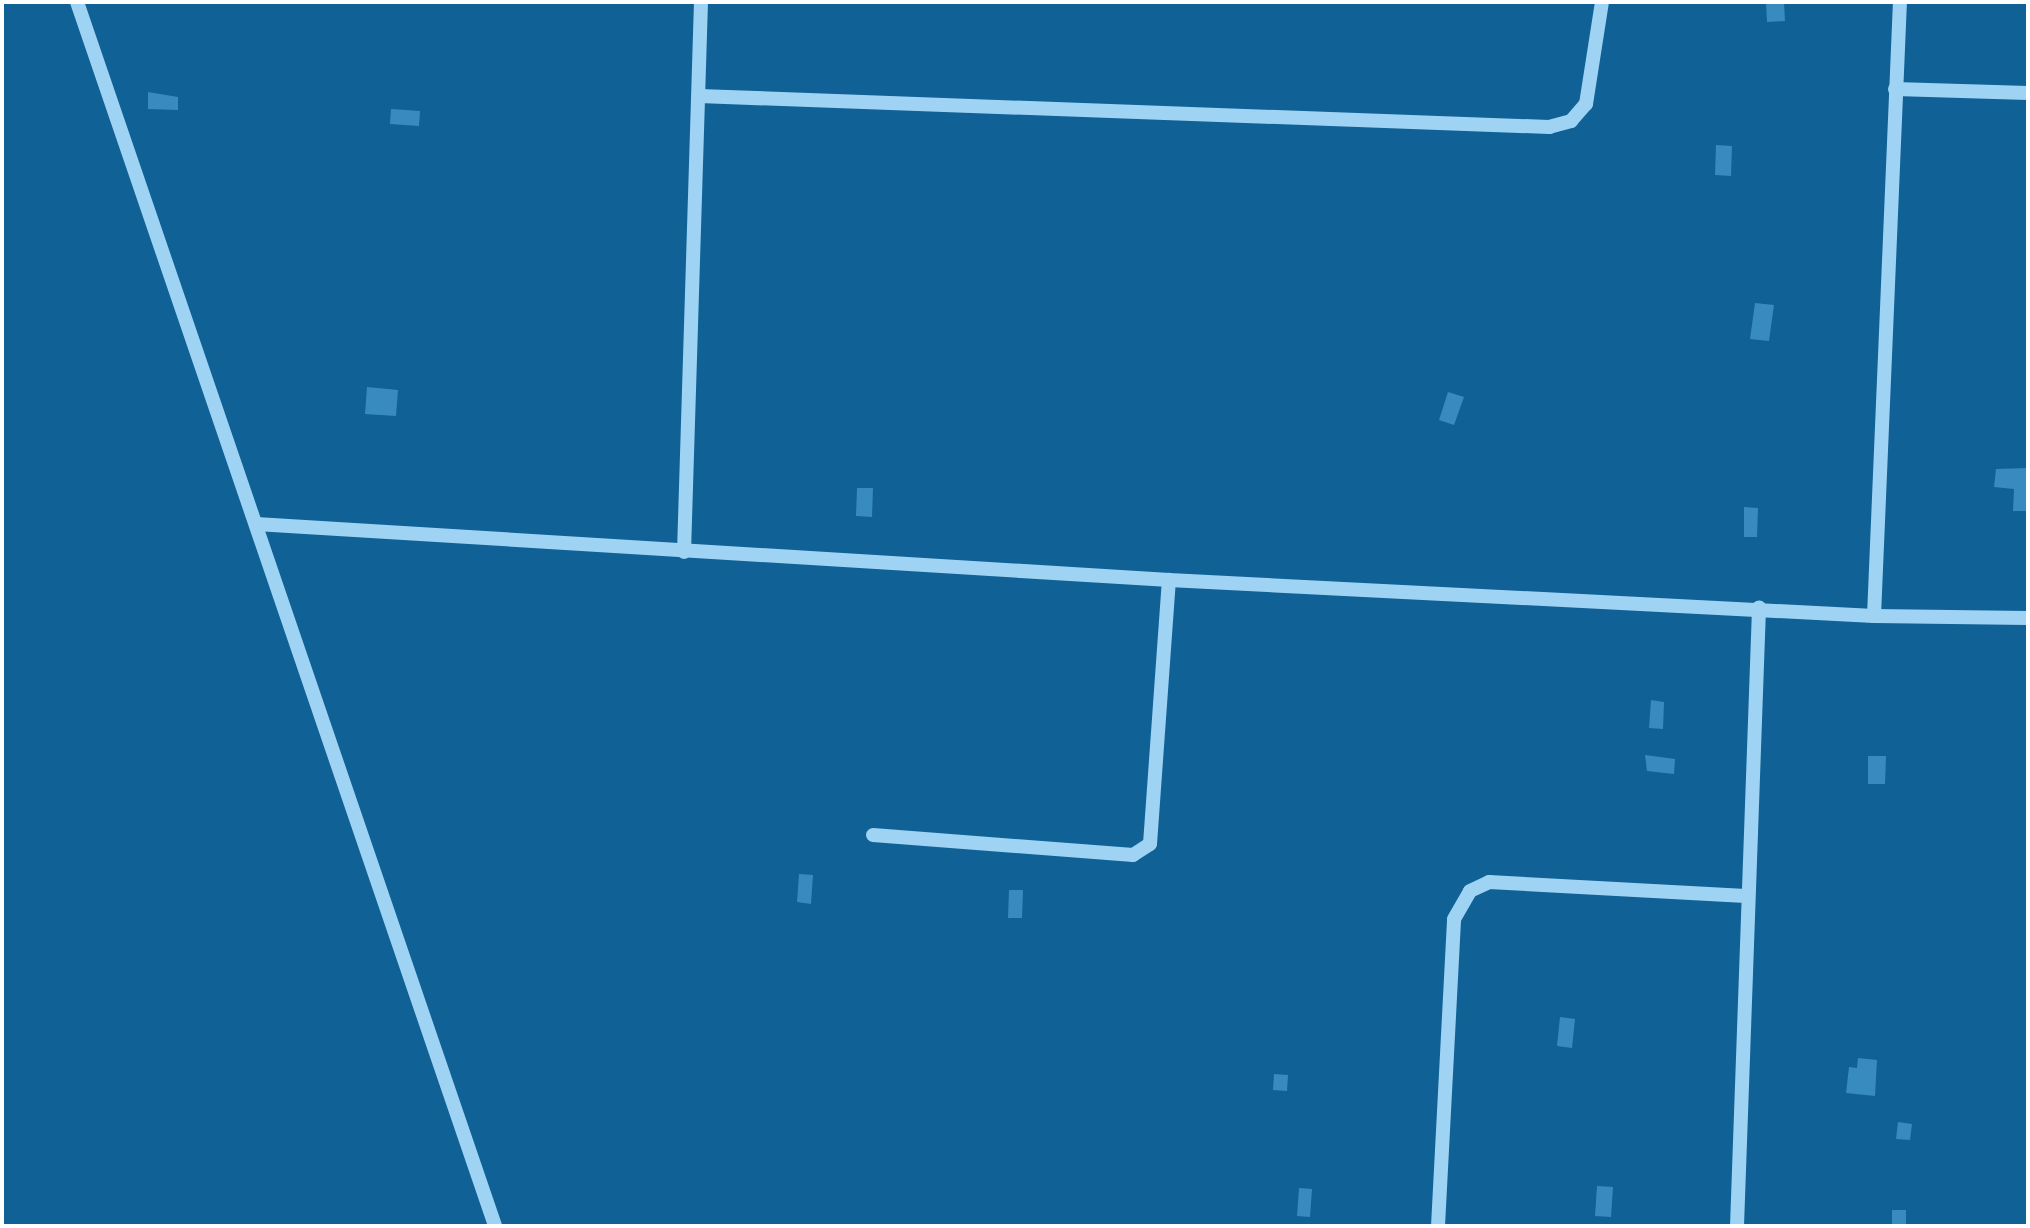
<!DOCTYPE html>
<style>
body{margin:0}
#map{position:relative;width:2030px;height:1228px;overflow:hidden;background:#106196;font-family:"Space Grotesk",sans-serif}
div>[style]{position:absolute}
.building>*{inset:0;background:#388bbf}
.minor>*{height:14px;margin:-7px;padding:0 7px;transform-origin:7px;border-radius:7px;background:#9fd3f4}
span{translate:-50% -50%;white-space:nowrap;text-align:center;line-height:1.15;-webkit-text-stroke:6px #106196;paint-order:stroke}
.frame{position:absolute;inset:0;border:4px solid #fff;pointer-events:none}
</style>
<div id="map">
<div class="building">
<div style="clip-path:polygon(1766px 2px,1784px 2px,1785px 21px,1767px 22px)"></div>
<div style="clip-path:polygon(148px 92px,178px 97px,178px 110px,148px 109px)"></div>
<div style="clip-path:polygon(391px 109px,420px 111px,419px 126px,390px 124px)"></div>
<div style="clip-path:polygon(1716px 145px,1732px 146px,1731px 176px,1715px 175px)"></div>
<div style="clip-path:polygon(1755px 303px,1774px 305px,1769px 341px,1750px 339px)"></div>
<div style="clip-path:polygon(367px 387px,398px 390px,396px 416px,365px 414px)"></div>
<div style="clip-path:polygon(1448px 392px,1464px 397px,1454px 425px,1439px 420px)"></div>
<div style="clip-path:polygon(2028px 468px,2028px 511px,2013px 511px,2014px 489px,1994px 487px,1996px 469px)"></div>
<div style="clip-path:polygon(857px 488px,873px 488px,872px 517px,856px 516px)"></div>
<div style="clip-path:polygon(1744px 507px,1758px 508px,1757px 537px,1744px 537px)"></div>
<div style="clip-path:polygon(1651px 700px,1664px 702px,1663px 729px,1649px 728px)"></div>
<div style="clip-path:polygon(1645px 755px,1675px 759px,1674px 774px,1647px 771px)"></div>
<div style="clip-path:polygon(1868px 756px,1886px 756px,1885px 784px,1868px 784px)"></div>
<div style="clip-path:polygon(799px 874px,813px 875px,811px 904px,797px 902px)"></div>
<div style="clip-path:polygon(1009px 890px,1023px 890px,1022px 918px,1008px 918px)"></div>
<div style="clip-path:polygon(1560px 1017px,1575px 1019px,1572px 1048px,1557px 1046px)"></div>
<div style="clip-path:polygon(1858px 1058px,1877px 1060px,1875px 1096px,1846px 1093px,1849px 1067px,1857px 1068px)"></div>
<div style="clip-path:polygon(1274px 1074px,1288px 1075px,1287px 1091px,1273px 1090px)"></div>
<div style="clip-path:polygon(1898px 1122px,1912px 1124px,1910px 1140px,1896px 1139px)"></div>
<div style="clip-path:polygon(1597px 1186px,1613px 1187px,1611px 1217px,1595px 1216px)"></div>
<div style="clip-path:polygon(1299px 1188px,1312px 1189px,1310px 1217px,1297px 1216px)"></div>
<div style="clip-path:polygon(1892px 1210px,1906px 1210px,1906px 1226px,1892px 1226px)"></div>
</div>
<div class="minor">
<div style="left:77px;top:2px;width:1293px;rotate:71.14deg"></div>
<div style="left:1895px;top:89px;width:133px;rotate:1.7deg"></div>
<div style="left:699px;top:96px;width:851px;rotate:2.09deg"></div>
<div style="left:1549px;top:127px;width:23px;rotate:-15deg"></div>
<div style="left:1571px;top:121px;width:23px;rotate:-49deg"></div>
<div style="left:1586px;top:104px;width:103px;rotate:-81.1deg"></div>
<div style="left:256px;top:524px;width:915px;rotate:3.51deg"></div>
<div style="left:1169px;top:580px;width:706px;rotate:2.92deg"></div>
<div style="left:1874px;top:616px;width:154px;rotate:0.7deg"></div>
<div style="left:684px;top:552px;width:550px;rotate:-88.23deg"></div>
<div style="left:1874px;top:616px;width:615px;rotate:-87.58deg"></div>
<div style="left:873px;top:835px;width:261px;rotate:4.4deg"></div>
<div style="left:1133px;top:855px;width:20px;rotate:-33deg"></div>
<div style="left:1150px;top:844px;width:265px;rotate:-85.9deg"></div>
<div style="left:1438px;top:1226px;width:307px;rotate:-87deg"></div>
<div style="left:1454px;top:919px;width:32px;rotate:-60deg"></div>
<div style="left:1470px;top:891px;width:21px;rotate:-25deg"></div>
<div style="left:1489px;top:882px;width:257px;rotate:3.1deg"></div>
<div style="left:1737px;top:1226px;width:619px;rotate:-87.96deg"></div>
</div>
<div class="frame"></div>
</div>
